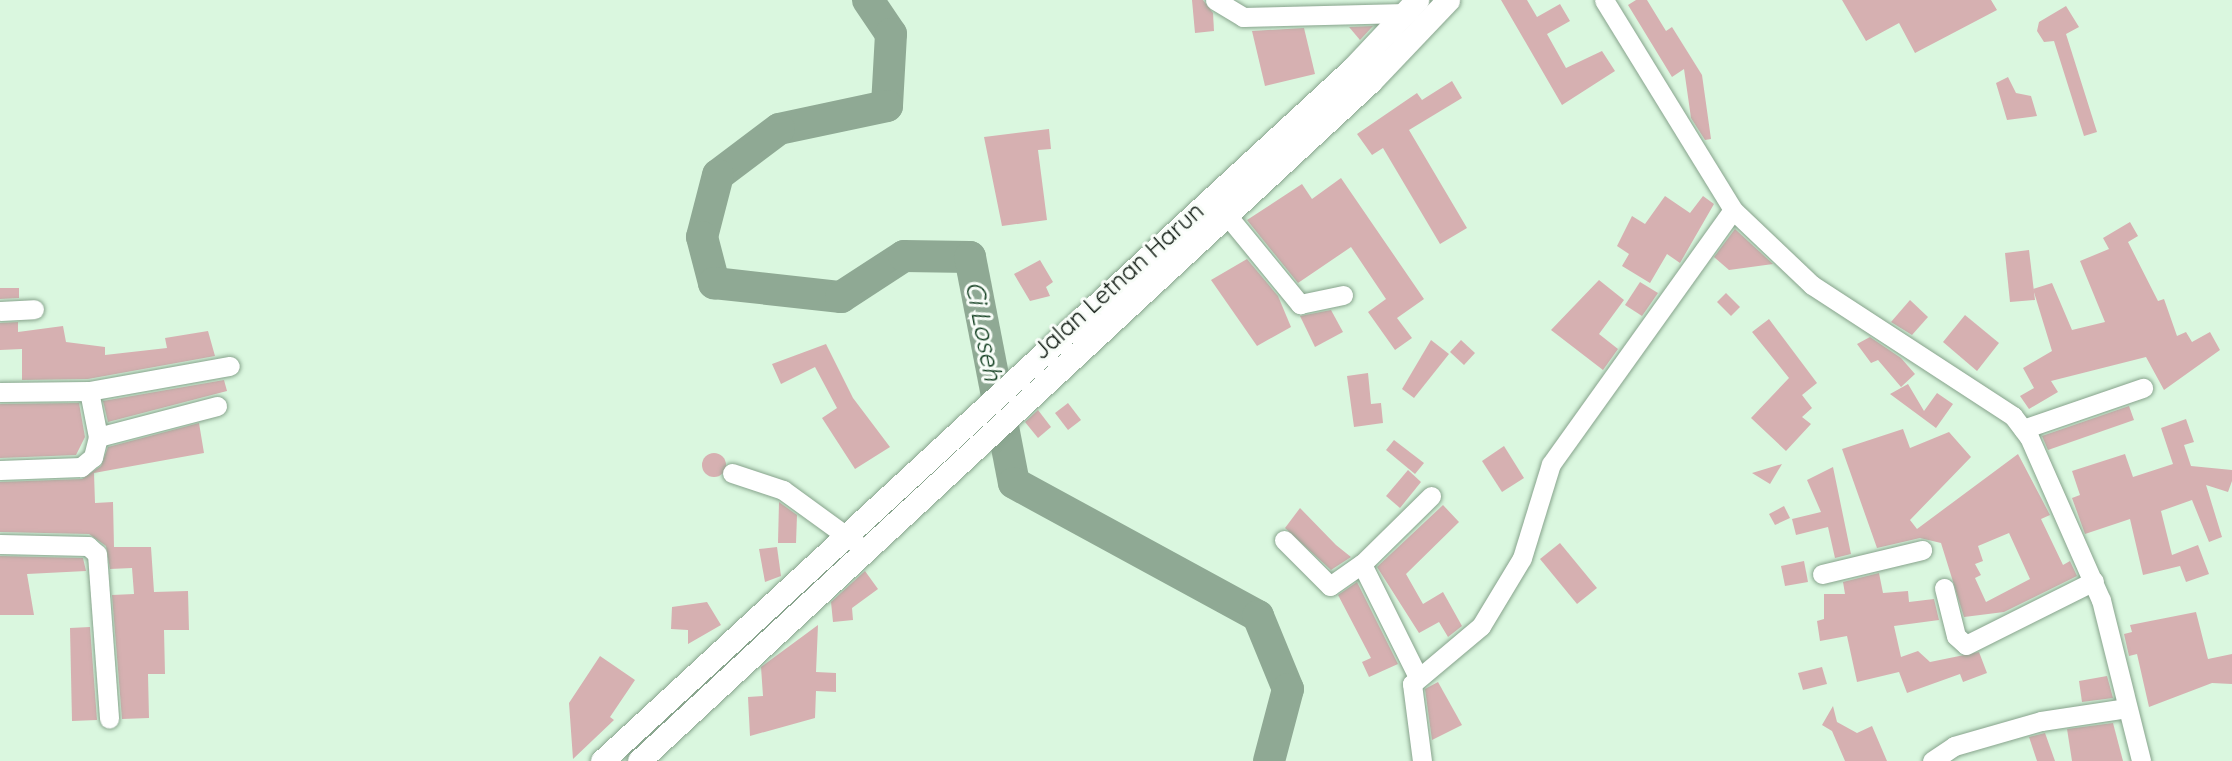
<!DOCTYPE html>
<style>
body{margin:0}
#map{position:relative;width:2232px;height:761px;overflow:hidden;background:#daf7df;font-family:Quicksand,sans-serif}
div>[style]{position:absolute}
.river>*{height:32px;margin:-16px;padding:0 16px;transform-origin:16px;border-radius:16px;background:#8fa994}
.building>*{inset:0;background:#d6b0b1}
.round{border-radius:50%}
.roads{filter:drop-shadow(0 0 2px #87a38c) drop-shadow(0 0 2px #87a38c)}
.minor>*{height:19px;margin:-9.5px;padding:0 9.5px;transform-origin:9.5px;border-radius:9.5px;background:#fff}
.major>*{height:23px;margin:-11.5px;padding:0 11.5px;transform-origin:11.5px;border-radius:11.5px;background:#fff}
span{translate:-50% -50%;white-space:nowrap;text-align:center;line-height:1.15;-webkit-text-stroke:6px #f8fdf8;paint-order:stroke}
.street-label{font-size:24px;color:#0f1911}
.water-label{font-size:26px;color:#133f21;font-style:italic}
</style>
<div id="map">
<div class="river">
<div style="left:868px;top:0;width:41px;rotate:55.9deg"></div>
<div style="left:891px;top:34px;width:72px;rotate:93.2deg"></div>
<div style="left:887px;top:106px;width:110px;rotate:168deg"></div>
<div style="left:779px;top:129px;width:76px;rotate:143deg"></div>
<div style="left:718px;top:175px;width:64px;rotate:104.5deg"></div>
<div style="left:702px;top:237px;width:48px;rotate:75.4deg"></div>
<div style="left:714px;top:283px;width:128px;rotate:6.3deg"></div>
<div style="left:841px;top:297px;width:75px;rotate:-33.1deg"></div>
<div style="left:904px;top:256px;width:66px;rotate:0.9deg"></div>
<div style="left:970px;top:257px;width:230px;rotate:79deg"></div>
<div style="left:1014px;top:483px;width:278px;rotate:28.6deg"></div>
<div style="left:1258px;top:616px;width:79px;rotate:67.7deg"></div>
<div style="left:1288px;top:689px;width:74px;rotate:104.8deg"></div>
</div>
<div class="building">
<div style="clip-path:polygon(1192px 0,1203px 0,1213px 13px,1214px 31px,1195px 33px)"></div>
<div style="clip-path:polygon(1501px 0,1527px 0,1537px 17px,1560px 4px,1570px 21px,1547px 34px,1566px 68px,1602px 51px,1615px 71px,1562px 105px)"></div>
<div style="clip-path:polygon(1636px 0,1647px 0,1666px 31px,1672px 27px,1702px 75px,1711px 139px,1705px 140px,1691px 118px,1684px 69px,1672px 77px,1628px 5px)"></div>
<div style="clip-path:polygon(1842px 0,1991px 0,1997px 10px,1915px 53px,1899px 23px,1866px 41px)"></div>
<div style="clip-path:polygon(2066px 6px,2079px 27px,2066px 34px,2097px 132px,2084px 136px,2054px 41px,2044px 42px,2037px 31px,2039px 22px)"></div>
<div style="clip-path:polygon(1373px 26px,1360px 40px,1349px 27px)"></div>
<div style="clip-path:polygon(1304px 28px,1315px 74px,1265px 86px,1252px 31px)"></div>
<div style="clip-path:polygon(2008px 77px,2016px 93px,2031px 96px,2037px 116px,2007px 120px,1996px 83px)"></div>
<div style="clip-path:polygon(1452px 81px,1462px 98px,1409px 130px,1467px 228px,1440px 244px,1383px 148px,1372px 155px,1357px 134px,1417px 93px,1422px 100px)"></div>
<div style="clip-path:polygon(1049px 129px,1051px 149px,1038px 150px,1047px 220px,1002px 226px,984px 137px)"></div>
<div style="clip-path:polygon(1341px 178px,1424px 299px,1397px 318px,1412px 338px,1395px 350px,1368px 312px,1386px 299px,1351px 247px,1298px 283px,1247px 220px,1302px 184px,1312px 199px)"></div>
<div style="clip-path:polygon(1665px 196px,1690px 213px,1703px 196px,1714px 204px,1680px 263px,1667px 254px,1650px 283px,1622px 266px,1629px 254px,1617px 246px,1632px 216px,1645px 224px)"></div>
<div style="clip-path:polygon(2130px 222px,2138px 236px,2128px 242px,2158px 301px,2164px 299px,2177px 336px,2186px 332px,2192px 342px,2210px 332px,2220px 350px,2164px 390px,2146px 357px,2051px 381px,2058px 392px,2029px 409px,2020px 396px,2034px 388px,2023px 368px,2052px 351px,2033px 289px,2052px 283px,2072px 330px,2105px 322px,2080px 261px,2109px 249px,2103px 238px)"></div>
<div style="clip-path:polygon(1735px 229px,1773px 264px,1729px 270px,1714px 257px)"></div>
<div style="clip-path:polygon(2029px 250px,2035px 300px,2010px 302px,2005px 253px)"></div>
<div style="clip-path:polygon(1247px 259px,1278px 296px,1291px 327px,1257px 346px,1211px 280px)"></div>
<div style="clip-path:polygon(1040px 260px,1053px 282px,1046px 287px,1050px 296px,1030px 301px,1014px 274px)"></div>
<div style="clip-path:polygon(1599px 280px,1624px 300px,1599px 334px,1618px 349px,1603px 370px,1551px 330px)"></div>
<div style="clip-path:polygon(1640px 282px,1658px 293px,1642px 316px,1625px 305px)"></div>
<div style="clip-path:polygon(0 288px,19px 288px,19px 298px,0 299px)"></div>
<div style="clip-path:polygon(1726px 293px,1740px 307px,1731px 316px,1717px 302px)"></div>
<div style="clip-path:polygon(1910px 300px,1928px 317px,1912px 335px,1891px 322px)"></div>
<div style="clip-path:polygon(1331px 310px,1343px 332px,1315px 347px,1300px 316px)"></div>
<div style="clip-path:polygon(1965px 315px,1999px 343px,1977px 371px,1943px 342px)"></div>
<div style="clip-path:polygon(1769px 319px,1817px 383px,1802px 395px,1812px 408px,1802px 417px,1811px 424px,1786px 451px,1751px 418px,1789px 378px,1752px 332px)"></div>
<div style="clip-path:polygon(18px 322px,18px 332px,63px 326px,66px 342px,105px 347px,105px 355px,167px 348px,165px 338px,208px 331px,215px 356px,88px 379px,22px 380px,22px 349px,0 350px,0 323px)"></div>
<div style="clip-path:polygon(1870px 337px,1901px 358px,1915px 374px,1901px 387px,1878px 360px,1871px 363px,1857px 344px)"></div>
<div style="clip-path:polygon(1431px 340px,1449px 354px,1414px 398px,1402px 389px)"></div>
<div style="clip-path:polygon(1461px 340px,1475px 353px,1464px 365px,1450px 352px)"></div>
<div style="clip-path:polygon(826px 344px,853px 398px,890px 447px,855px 469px,822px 418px,837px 408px,815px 367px,781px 384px,772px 364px)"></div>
<div style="clip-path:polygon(1368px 373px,1371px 404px,1381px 403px,1383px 423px,1354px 427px,1347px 376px)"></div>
<div style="clip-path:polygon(224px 380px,227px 391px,108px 422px,103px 401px)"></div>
<div style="clip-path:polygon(1908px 384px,1924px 411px,1937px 393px,1953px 404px,1936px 428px,1890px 394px)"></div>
<div style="clip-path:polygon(79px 403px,85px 437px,76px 455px,0 458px,0 404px)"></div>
<div style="clip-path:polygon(1068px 403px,1081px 420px,1068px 430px,1055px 413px)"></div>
<div style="clip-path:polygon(2129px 406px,2134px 420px,2048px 450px,2042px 436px)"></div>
<div style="clip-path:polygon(1038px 410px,1051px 427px,1038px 438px,1025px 422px)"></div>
<div style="clip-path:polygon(2186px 419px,2194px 442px,2184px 445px,2191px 466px,2232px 470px,2232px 481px,2228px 492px,2206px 485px,2222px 537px,2209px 542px,2192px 500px,2161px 511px,2172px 555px,2198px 545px,2209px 574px,2186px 582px,2180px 566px,2143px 575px,2130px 519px,2085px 534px,2072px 498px,2080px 495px,2072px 471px,2125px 454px,2133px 477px,2173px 464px,2161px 428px)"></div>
<div style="clip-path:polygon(199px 423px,204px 453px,94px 473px,95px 503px,113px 502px,114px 547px,151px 547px,154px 592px,188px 591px,189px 630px,164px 630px,165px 674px,148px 674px,149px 718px,122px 719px,112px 595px,134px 594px,132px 568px,110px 569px,106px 546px,89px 534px,0 532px,0 482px,82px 479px,101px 466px,108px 447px)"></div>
<div style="clip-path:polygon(evenodd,1903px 429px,1910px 448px,1949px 432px,1971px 457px,1910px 520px,1917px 529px,2018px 454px,2050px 515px,2041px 519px,2063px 565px,2070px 561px,2077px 576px,2004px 612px,1964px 617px,1941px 543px,1920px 538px,1877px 548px,1842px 449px,1903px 429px,2009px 533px,2030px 579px,1986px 602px,1975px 578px,1981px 575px,1975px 564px,1983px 561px,1978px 546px,2009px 533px)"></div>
<div style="clip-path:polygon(1394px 440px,1424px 463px,1415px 474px,1386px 450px)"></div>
<div style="clip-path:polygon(1504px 446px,1524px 478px,1502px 492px,1482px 461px)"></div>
<div class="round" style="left:702px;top:453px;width:24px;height:24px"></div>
<div style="clip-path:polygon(1782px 464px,1770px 484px,1752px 473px)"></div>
<div style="clip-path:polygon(1833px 467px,1851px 554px,1835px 558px,1828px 527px,1796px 535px,1792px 519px,1821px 512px,1807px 480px)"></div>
<div style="clip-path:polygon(1408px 470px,1421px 482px,1400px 508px,1386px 496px)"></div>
<div style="clip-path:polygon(779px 502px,797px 515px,796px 543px,778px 543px)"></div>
<div style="clip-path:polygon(1443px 505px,1459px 522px,1406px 574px,1423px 604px,1443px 592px,1462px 626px,1448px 637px,1439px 622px,1419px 633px,1377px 567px)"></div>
<div style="clip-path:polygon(1784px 506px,1790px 518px,1775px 525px,1769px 514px)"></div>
<div style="clip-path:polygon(1300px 508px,1336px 545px,1351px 557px,1331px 570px,1285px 528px)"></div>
<div style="clip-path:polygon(1560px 543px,1597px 588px,1577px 604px,1540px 559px)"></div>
<div style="clip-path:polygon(777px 547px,781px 576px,765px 582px,759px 549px)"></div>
<div style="clip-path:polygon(0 556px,83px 558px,86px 571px,27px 574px,34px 615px,0 615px)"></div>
<div style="clip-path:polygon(1804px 561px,1808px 582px,1785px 586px,1781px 566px)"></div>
<div style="clip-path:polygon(865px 571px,878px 589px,852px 608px,853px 620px,833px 622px,831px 602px)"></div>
<div style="clip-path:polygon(1879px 573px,1883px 593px,1908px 591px,1909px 602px,1934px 599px,1939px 620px,1894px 626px,1901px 657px,1918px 651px,1930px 662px,1979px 652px,1987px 673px,1963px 682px,1960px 674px,1907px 693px,1899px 672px,1857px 682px,1847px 636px,1820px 641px,1817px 621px,1824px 619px,1824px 594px,1845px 594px,1843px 582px)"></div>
<div style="clip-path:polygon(1357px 582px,1398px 664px,1369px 677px,1362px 662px,1371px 658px,1338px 595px)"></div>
<div style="clip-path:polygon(707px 602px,721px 625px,688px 644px,688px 630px,671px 629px,672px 607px)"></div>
<div style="clip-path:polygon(2196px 612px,2208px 659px,2232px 654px,2232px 684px,2212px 683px,2149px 707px,2137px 654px,2129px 656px,2124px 634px,2132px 632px,2130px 625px)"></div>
<div style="clip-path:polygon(818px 625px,816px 672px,836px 673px,836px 692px,816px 691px,815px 718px,750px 736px,748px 697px,763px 696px,761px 667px)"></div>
<div style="clip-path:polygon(90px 627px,97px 720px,72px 721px,70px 628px)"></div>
<div style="clip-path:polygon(600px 656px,635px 680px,610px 717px,614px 720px,573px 759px,569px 703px)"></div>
<div style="clip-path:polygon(1822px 667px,1827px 684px,1803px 690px,1798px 673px)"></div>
<div style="clip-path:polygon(2107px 676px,2113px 698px,2082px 702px,2079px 681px)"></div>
<div style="clip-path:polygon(1438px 682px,1462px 725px,1432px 740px,1425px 689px)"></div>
<div style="clip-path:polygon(1833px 706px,1837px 722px,1857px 733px,1872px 726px,1887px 761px,1845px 761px,1832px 731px,1822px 725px)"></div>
<div style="clip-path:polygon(2113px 723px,2123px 761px,2072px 761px,2067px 729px)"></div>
<div style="clip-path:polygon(2045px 733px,2055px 761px,2037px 761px,2029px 737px)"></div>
</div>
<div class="roads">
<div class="minor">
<div style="left:1215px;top:0;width:33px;rotate:31deg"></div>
<div style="left:1243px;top:17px;width:162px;rotate:-1.4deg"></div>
<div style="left:1604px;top:0;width:246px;rotate:58.4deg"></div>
<div style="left:1733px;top:210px;width:109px;rotate:43.5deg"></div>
<div style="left:1812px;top:285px;width:240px;rotate:33.1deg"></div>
<div style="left:2013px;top:416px;width:26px;rotate:53deg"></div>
<div style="left:2029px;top:437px;width:178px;rotate:66.2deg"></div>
<div style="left:2101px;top:600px;width:166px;rotate:76deg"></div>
<div style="left:1226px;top:214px;width:117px;rotate:50.6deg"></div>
<div style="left:1300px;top:304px;width:44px;rotate:-11.8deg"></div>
<div style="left:0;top:311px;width:34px;rotate:-3deg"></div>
<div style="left:89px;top:391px;width:143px;rotate:-10.1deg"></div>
<div style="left:0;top:392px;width:89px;rotate:-0.6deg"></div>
<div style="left:89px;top:391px;width:47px;rotate:78.9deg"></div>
<div style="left:98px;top:437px;width:21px;rotate:104deg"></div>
<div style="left:93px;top:457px;width:16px;rotate:140deg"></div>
<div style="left:81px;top:467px;width:81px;rotate:177.9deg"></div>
<div style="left:2023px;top:429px;width:127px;rotate:-18.9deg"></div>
<div style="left:98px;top:437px;width:123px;rotate:-14.6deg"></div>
<div style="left:732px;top:473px;width:54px;rotate:18.4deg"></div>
<div style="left:783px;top:490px;width:90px;rotate:36deg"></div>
<div style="left:1284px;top:540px;width:65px;rotate:45deg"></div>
<div style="left:1330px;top:586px;width:39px;rotate:-35deg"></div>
<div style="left:0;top:544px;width:88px;rotate:1.3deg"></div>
<div style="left:88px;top:546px;width:12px;rotate:42deg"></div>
<div style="left:97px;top:554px;width:165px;rotate:85.8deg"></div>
<div style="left:1822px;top:574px;width:103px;rotate:-13.5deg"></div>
<div style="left:1944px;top:588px;width:49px;rotate:76deg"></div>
<div style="left:1956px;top:636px;width:13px;rotate:42deg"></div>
<div style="left:1966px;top:645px;width:143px;rotate:-26.6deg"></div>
<div style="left:1417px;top:675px;width:124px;rotate:-116.4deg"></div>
<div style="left:1362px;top:564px;width:97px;rotate:-44.6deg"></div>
<div style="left:1422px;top:761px;width:78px;rotate:-97.4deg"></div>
<div style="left:1412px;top:684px;width:90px;rotate:-40deg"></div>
<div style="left:1481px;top:626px;width:79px;rotate:-58.9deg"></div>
<div style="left:1522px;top:558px;width:98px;rotate:-72.9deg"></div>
<div style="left:1551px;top:464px;width:312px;rotate:-54.4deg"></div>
<div style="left:1932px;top:761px;width:27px;rotate:-34deg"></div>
<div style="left:1954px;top:746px;width:91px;rotate:-16deg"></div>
<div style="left:2041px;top:721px;width:87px;rotate:-8.6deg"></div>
</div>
<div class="major">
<div style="left:602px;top:761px;width:1020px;rotate:-42.7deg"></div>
<div style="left:1352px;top:69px;width:95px;rotate:-46.7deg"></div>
<div style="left:639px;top:761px;width:998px;rotate:-42.89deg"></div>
<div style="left:1370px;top:82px;width:113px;rotate:-46.4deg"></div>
</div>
</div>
<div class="street-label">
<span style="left:1118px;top:281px;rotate:-42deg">Jalan Letnan Harun</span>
</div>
<div class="water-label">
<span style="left:984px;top:331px;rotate:79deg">Ci Loseh</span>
</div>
</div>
